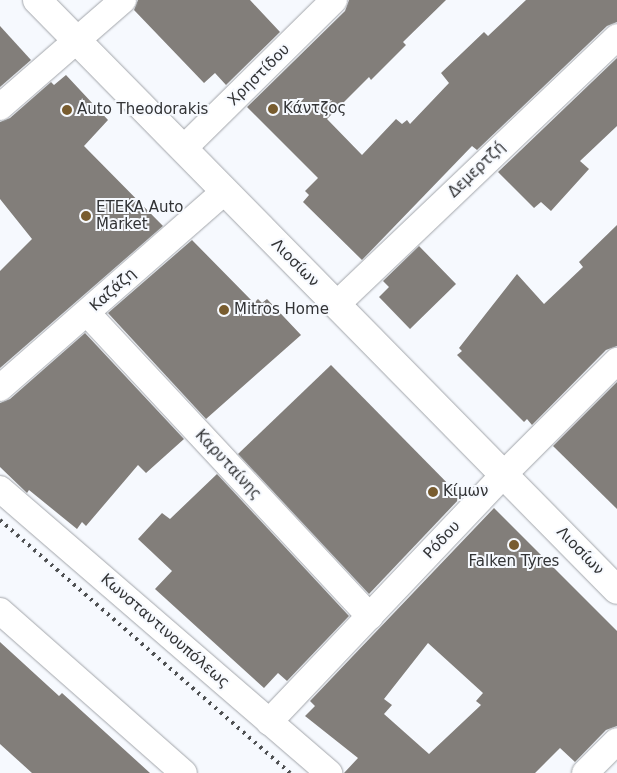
<!DOCTYPE html>
<meta charset="utf-8">
<style>
body{margin:0}
#map{position:relative;width:617px;height:773px;overflow:hidden;background:#f6f9fe;font-family:"DejaVu Sans",sans-serif}
div>[style]{position:absolute}
.building>*{inset:0;background:#827e7a}
.roads{filter:drop-shadow(0 0 1px #a2a5aa) drop-shadow(0 0 1px #a2a5aa)}
.street>*{height:26px;margin:-13px;padding:0 13px;transform-origin:13px;border-radius:13px;background:#fff}
.secondary>*{height:28px;margin:-14px;padding:0 14px;transform-origin:14px;border-radius:14px;background:#fff}
.rail>*{height:4px;margin-top:-2px;transform-origin:0;background:repeating-linear-gradient(90deg,#4e5052 0 2.5px,transparent 0 7.5px)}
.dots>*{width:14px;height:14px;translate:-50% -50%;box-sizing:border-box;border:2px solid #f6f9fe;border-radius:50%}
span{translate:-50% -50%;white-space:nowrap;text-align:center;line-height:1.15;-webkit-text-stroke:4px #f6f9fe;paint-order:stroke}
.street-label{font-size:15px;color:#323335}
.poi-label{font-size:15px;color:#323335}
.left{translate:0 -50%;text-align:left}
</style>
<div id="map">
<div class="building">
<div style="clip-path:polygon(138px 0,250px 0,280px 32px,226px 85px,215px 73px,204px 83px,134px 10px)"></div>
<div style="clip-path:polygon(349px 0,446px 0,403px 42px,406px 45px,371px 80px,369px 77px,327px 119px,362px 155px,396px 119px,402px 124px,407px 120px,410px 124px,449px 83px,441px 73px,484px 32px,488px 36px,526px 0,617px 0,617px 22px,607px 26px,477px 150px,472px 146px,362px 260px,303px 202px,309px 195px,305px 191px,318px 178px,247px 107px,345px 11px)"></div>
<div style="clip-path:polygon(0 26px,31px 60px,0 87px)"></div>
<div style="clip-path:polygon(617px 58px,617px 126px,580px 161px,589px 169px,551px 211px,541px 202px,534px 208px,498px 172px)"></div>
<div style="clip-path:polygon(66px 75px,108px 120px,84px 146px,163px 226px,0 368px,0 271px,32px 239px,0 199px,0 122px,10px 118px,51px 82px,54px 85px)"></div>
<div style="clip-path:polygon(617px 225px,617px 346px,606px 350px,532px 425px,527px 419px,524px 422px,457px 355px,462px 351px,459px 348px,517px 274px,544px 304px,583px 267px,579px 262px)"></div>
<div style="clip-path:polygon(192px 240px,254px 303px,258px 299px,262px 303px,267px 299px,301px 335px,206px 419px,108px 313px)"></div>
<div style="clip-path:polygon(419px 246px,456px 284px,410px 329px,379px 297px,389px 287px,383px 281px)"></div>
<div style="clip-path:polygon(85px 333px,184px 439px,146px 473px,138px 465px,86px 526px,82px 522px,77px 529px,29px 490px,27px 493px,0 467px,0 403px,10px 399px)"></div>
<div style="clip-path:polygon(331px 365px,461px 497px,369px 594px,238px 454px)"></div>
<div style="clip-path:polygon(617px 382px,617px 509px,553px 446px)"></div>
<div style="clip-path:polygon(217px 474px,349px 616px,287px 681px,278px 673px,264px 688px,155px 589px,172px 571px,138px 539px,162px 513px,170px 519px)"></div>
<div style="clip-path:polygon(evenodd,494px 508px,617px 631px,617px 726px,606px 730px,575px 762px,560px 748px,535px 773px,344px 773px,358px 758px,305px 716px,315px 706px,310px 701px,494px 508px,428px 643px,483px 693px,476px 701px,481px 705px,429px 754px,384px 714px,392px 705px,384px 699px,428px 643px)"></div>
<div style="clip-path:polygon(0 642px,59px 696px,62px 693px,150px 773px,32px 773px,0 744px)"></div>
</div>
<div class="roads">
<div class="street">
<div style="left:0;top:107px;width:163px;rotate:-41deg"></div>
<div style="left:183px;top:149px;width:212px;rotate:-44.6deg"></div>
<div style="left:337px;top:304px;width:387px;rotate:-43.6deg"></div>
<div style="left:87px;top:313px;width:415px;rotate:47deg"></div>
<div style="left:0;top:388px;width:298px;rotate:-41.2deg"></div>
<div style="left:0;top:489px;width:435px;rotate:40.8deg"></div>
<div style="left:0;top:611px;width:245px;rotate:41.4deg"></div>
<div style="left:269px;top:722px;width:342px;rotate:-46.5deg"></div>
<div style="left:504px;top:474px;width:160px;rotate:-45deg"></div>
<div style="left:585px;top:773px;width:45px;rotate:-45deg"></div>
</div>
<div class="secondary">
<div style="left:37px;top:0;width:827px;rotate:45.49deg"></div>
</div>
</div>
<div class="rail">
<div style="left:0;top:520px;width:385px;rotate:41.1deg"></div>
</div>
<div class="dots">
<div style="left:273px;top:109px;background:#785c2f"></div>
<div style="left:67px;top:110px;background:#785c2f"></div>
<div style="left:86px;top:216px;background:#785c2f"></div>
<div style="left:224px;top:310px;background:#785c2f"></div>
<div style="left:433px;top:492px;background:#785c2f"></div>
<div style="left:514px;top:545px;background:#785c2f"></div>
</div>
<div class="street-label">
<span style="left:259px;top:75px;rotate:-45deg">Χρηστίδου</span>
<span style="left:477px;top:170px;rotate:-44deg">Δεμερτζή</span>
<span style="left:295px;top:263px;rotate:45deg">Λιοσίων</span>
<span style="left:113px;top:290px;rotate:-42deg">Καζάζη</span>
<span style="left:228px;top:465px;rotate:47deg">Καρυταίνης</span>
<span style="left:442px;top:540px;rotate:-47deg">Ρόδου</span>
<span style="left:580px;top:551px;rotate:46deg">Λιοσίων</span>
<span style="left:165px;top:631px;rotate:41deg">Κωνσταντινουπόλεως</span>
</div>
<div class="poi-label">
<span class="left" style="left:283px;top:109px">Κάντζος</span>
<span class="left" style="left:77px;top:110px">Auto Theodorakis</span>
<span class="left" style="left:96px;top:216px">ETEKA Auto<br>Market</span>
<span class="left" style="left:234px;top:310px">Mitros Home</span>
<span class="left" style="left:443px;top:492px">Κίμων</span>
<span style="left:514px;top:562px">Falken Tyres</span>
</div>
</div>
